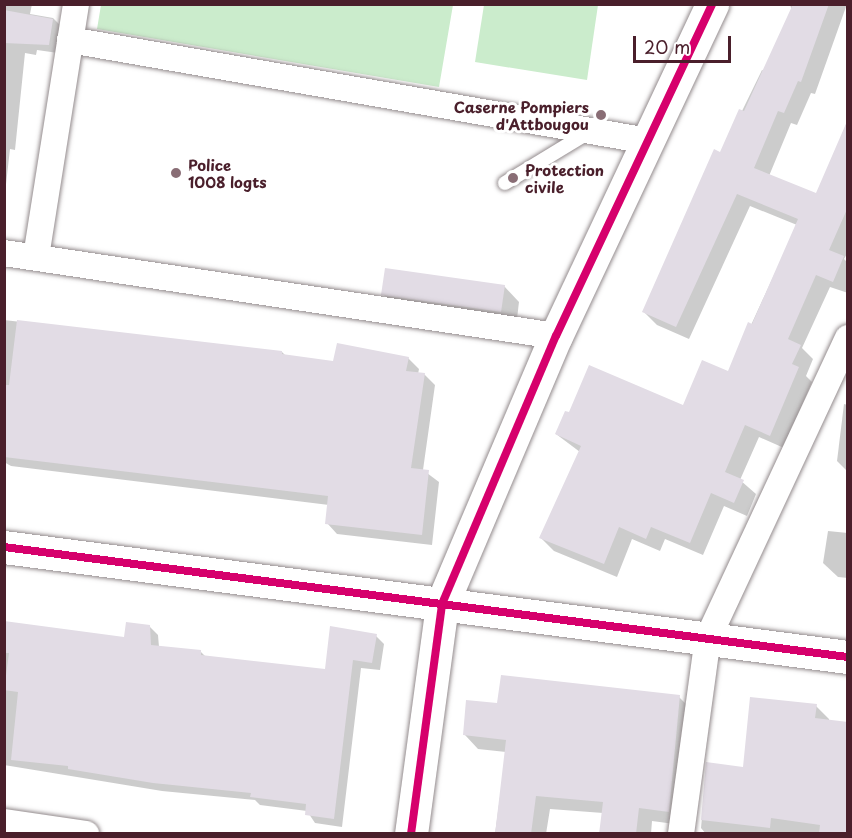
<!DOCTYPE html>
<style>
body{margin:0}
#map{position:relative;width:852px;height:838px;overflow:hidden;background:#fff;font-family:"Playpen Sans",sans-serif}
div>[style]{position:absolute}
.green>*{inset:0;background:#cbeccc}
.shadow>*{inset:0;background:#0003}
.building>*{inset:0;background:#e2dce5}
.roads{filter:drop-shadow(0 0 2px #948c8e) drop-shadow(0 0 2px #948c8e)}
.service>*{height:14px;margin:-7px;padding:0 7px;transform-origin:7px;border-radius:7px;background:#fff}
.minor>*{height:26px;margin:-13px;padding:0 13px;transform-origin:13px;border-radius:13px;background:#fff}
.tertiary>*{height:33px;margin:-16.5px;padding:0 16.5px;transform-origin:16.5px;border-radius:16.5px;background:#fff}
.cycleway>*{height:8px;margin:-4px;padding:0 4px;transform-origin:4px;border-radius:4px;background:#d6006c}
.dots>*{width:16px;height:16px;translate:-50% -50%;box-sizing:border-box;border:3px solid #fff;border-radius:50%}
span{translate:-50% -50%;white-space:nowrap;text-align:center;line-height:1.15;-webkit-text-stroke:6px #fff;paint-order:stroke}
.poi-label{font-size:15px;color:#4a1f2b;font-weight:700}
.right{translate:-100% -50%;text-align:right}
.left{translate:0 -50%;text-align:left}
.frame{position:absolute;inset:0;border:6px solid #4a1f2b;pointer-events:none}
.scale{position:absolute;left:633px;top:36px;width:98px;height:27px;box-sizing:border-box;border:3px solid #4a1f2b;border-top:0;padding-left:8px;font-size:18px;line-height:21px;white-space:nowrap;color:#4a1f2b;-webkit-text-stroke:4px #fff;paint-order:stroke}
</style>
<div id="map">
<div class="green">
<div style="clip-path:polygon(101px 5px,101px 4px,453px 5px,439px 87px,97px 29px)"></div>
<div style="clip-path:polygon(484px 5px,598px 5px,587px 80px,475px 62px)"></div>
</div>
<div class="shadow">
<div style="clip-path:polygon(4px 4px,32px 4px,30px 14px,53px 18px,62px 27px,58px 53px,37px 50px,36px 55px,25px 53px,15px 150px,10px 149px,4px 202px)"></div>
<div style="clip-path:polygon(790px 4px,847px 4px,815px 94px,811px 93px,797px 125px,791px 123px,769px 176px,817px 195px,848px 120px,848px 252px,844px 259px,848px 263px,848px 293px,830px 287px,802px 348px,813px 359px,806px 376px,812px 382px,784px 448px,759px 437px,740px 480px,756px 494px,747px 516px,724px 506px,703px 555px,665px 539px,660px 551px,632px 539px,617px 577px,554px 551px,541px 538px,580px 452px,556px 434px,570px 414px,683px 407px,729px 373px,797px 225px,750px 206px,689px 339px,657px 325px,644px 312px,762px 70px,766px 72px,792px 12px)"></div>
<div style="clip-path:polygon(504px 286px,519px 302px,516px 327px,398px 309px,383px 294px)"></div>
<div style="clip-path:polygon(4px 320px,282px 352px,286px 356px,335px 362px,408px 358px,419px 369px,418px 374px,424px 374px,435px 385px,423px 470px,439px 482px,432px 545px,337px 534px,327px 523px,329px 505px,11px 466px,4px 462px)"></div>
<div style="clip-path:polygon(844px 404px,848px 405px,848px 472px,837px 461px)"></div>
<div style="clip-path:polygon(828px 531px,848px 533px,848px 578px,838px 577px,823px 563px)"></div>
<div style="clip-path:polygon(4px 622px,126px 639px,150px 627px,158px 635px,159px 647px,200px 651px,206px 657px,326px 670px,376px 636px,384px 644px,380px 670px,361px 668px,342px 827px,315px 823px,307px 811px,260px 805px,255px 800px,162px 791px,4px 765px)"></div>
<div style="clip-path:polygon(679px 697px,693px 711px,682px 825px,652px 821px,651px 834px,600px 834px,603px 813px,550px 809px,546px 834px,495px 834px,506px 752px,478px 749px,465px 735px,499px 705px)"></div>
<div style="clip-path:polygon(816px 706px,829px 719px,848px 834px,706px 834px,701px 828px,707px 764px,744px 768px)"></div>
</div>
<div class="building">
<div style="clip-path:polygon(793px 4px,829px 4px,801px 82px,798px 81px,784px 113px,778px 111px,754px 168px,816px 193px,848px 119px,848px 207px,829px 250px,844px 256px,833px 282px,816px 275px,788px 339px,801px 345px,792px 364px,799px 367px,770px 436px,745px 425px,725px 472px,744px 480px,734px 503px,711px 493px,690px 543px,651px 527px,646px 539px,619px 527px,604px 564px,539px 538px,581px 446px,555px 434px,565px 411px,569px 412px,589px 365px,683px 405px,702px 360px,728px 371px,748px 322px,752px 324px,798px 219px,737px 194px,676px 327px,642px 312px,714px 149px,720px 152px,739px 109px,744px 111px)"></div>
<div style="clip-path:polygon(4px 10px,53px 19px,49px 45px,4px 43px)"></div>
<div style="clip-path:polygon(385px 268px,505px 285px,501px 312px,381px 295px)"></div>
<div style="clip-path:polygon(17px 320px,282px 351px,282px 354px,333px 361px,337px 343px,409px 357px,406px 371px,425px 373px,411px 468px,429px 470px,422px 535px,325px 524px,328px 496px,4px 457px,4px 385px,9px 385px)"></div>
<div style="clip-path:polygon(4px 621px,124px 637px,126px 622px,150px 625px,151px 645px,201px 650px,201px 655px,325px 669px,330px 626px,377px 634px,372px 663px,353px 660px,334px 819px,305px 815px,306px 804px,250px 797px,251px 793px,153px 783px,68px 769px,68px 766px,11px 760px,18px 692px,4px 690px,9px 653px,4px 653px)"></div>
<div style="clip-path:polygon(501px 675px,680px 695px,669px 812px,639px 808px,636px 834px,599px 834px,603px 802px,536px 796px,531px 834px,495px 834px,506px 740px,463px 735px,466px 700px,497px 703px)"></div>
<div style="clip-path:polygon(750px 697px,817px 704px,815px 718px,848px 722px,848px 834px,819px 834px,820px 825px,771px 818px,770px 828px,701px 820px,706px 762px,743px 767px)"></div>
</div>
<div class="roads">
<div class="service">
<div style="left:505px;top:183px;width:98px;rotate:-31.3deg"></div>
</div>
<div class="minor">
<div style="left:70px;top:40px;width:587px;rotate:9.91deg"></div>
<div style="left:4px;top:253px;width:558px;rotate:8.55deg"></div>
<div style="left:36px;top:257px;width:256px;rotate:-81deg"></div>
<div style="left:4px;top:822px;width:83px;rotate:8.3deg"></div>
<div style="left:681px;top:834px;width:198px;rotate:-82.2deg"></div>
<div style="left:708px;top:638px;width:331px;rotate:-65deg"></div>
</div>
<div class="tertiary">
<div style="left:4px;top:547px;width:851px;rotate:7.43deg"></div>
<div style="left:411px;top:834px;width:232px;rotate:-82.3deg"></div>
<div style="left:442px;top:604px;width:291px;rotate:-67deg"></div>
<div style="left:556px;top:336px;width:367px;rotate:-64.8deg"></div>
</div>
</div>
<div class="cycleway">
<div style="left:4px;top:547px;width:851px;rotate:7.43deg"></div>
<div style="left:411px;top:834px;width:232px;rotate:-82.3deg"></div>
<div style="left:442px;top:604px;width:291px;rotate:-67deg"></div>
<div style="left:556px;top:336px;width:367px;rotate:-64.8deg"></div>
</div>
<div class="dots">
<div style="left:601px;top:115px;background:#896d75"></div>
<div style="left:176px;top:173px;background:#896d75"></div>
<div style="left:513px;top:178px;background:#896d75"></div>
</div>
<div class="poi-label">
<span class="right" style="left:589px;top:115px">Caserne Pompiers<br>d'Attbougou</span>
<span class="left" style="left:188px;top:173px">Police<br>1008 logts</span>
<span class="left" style="left:525px;top:178px">Protection<br>civile</span>
</div>
<div class="frame"></div>
<div class="scale">20 m</div>
</div>
